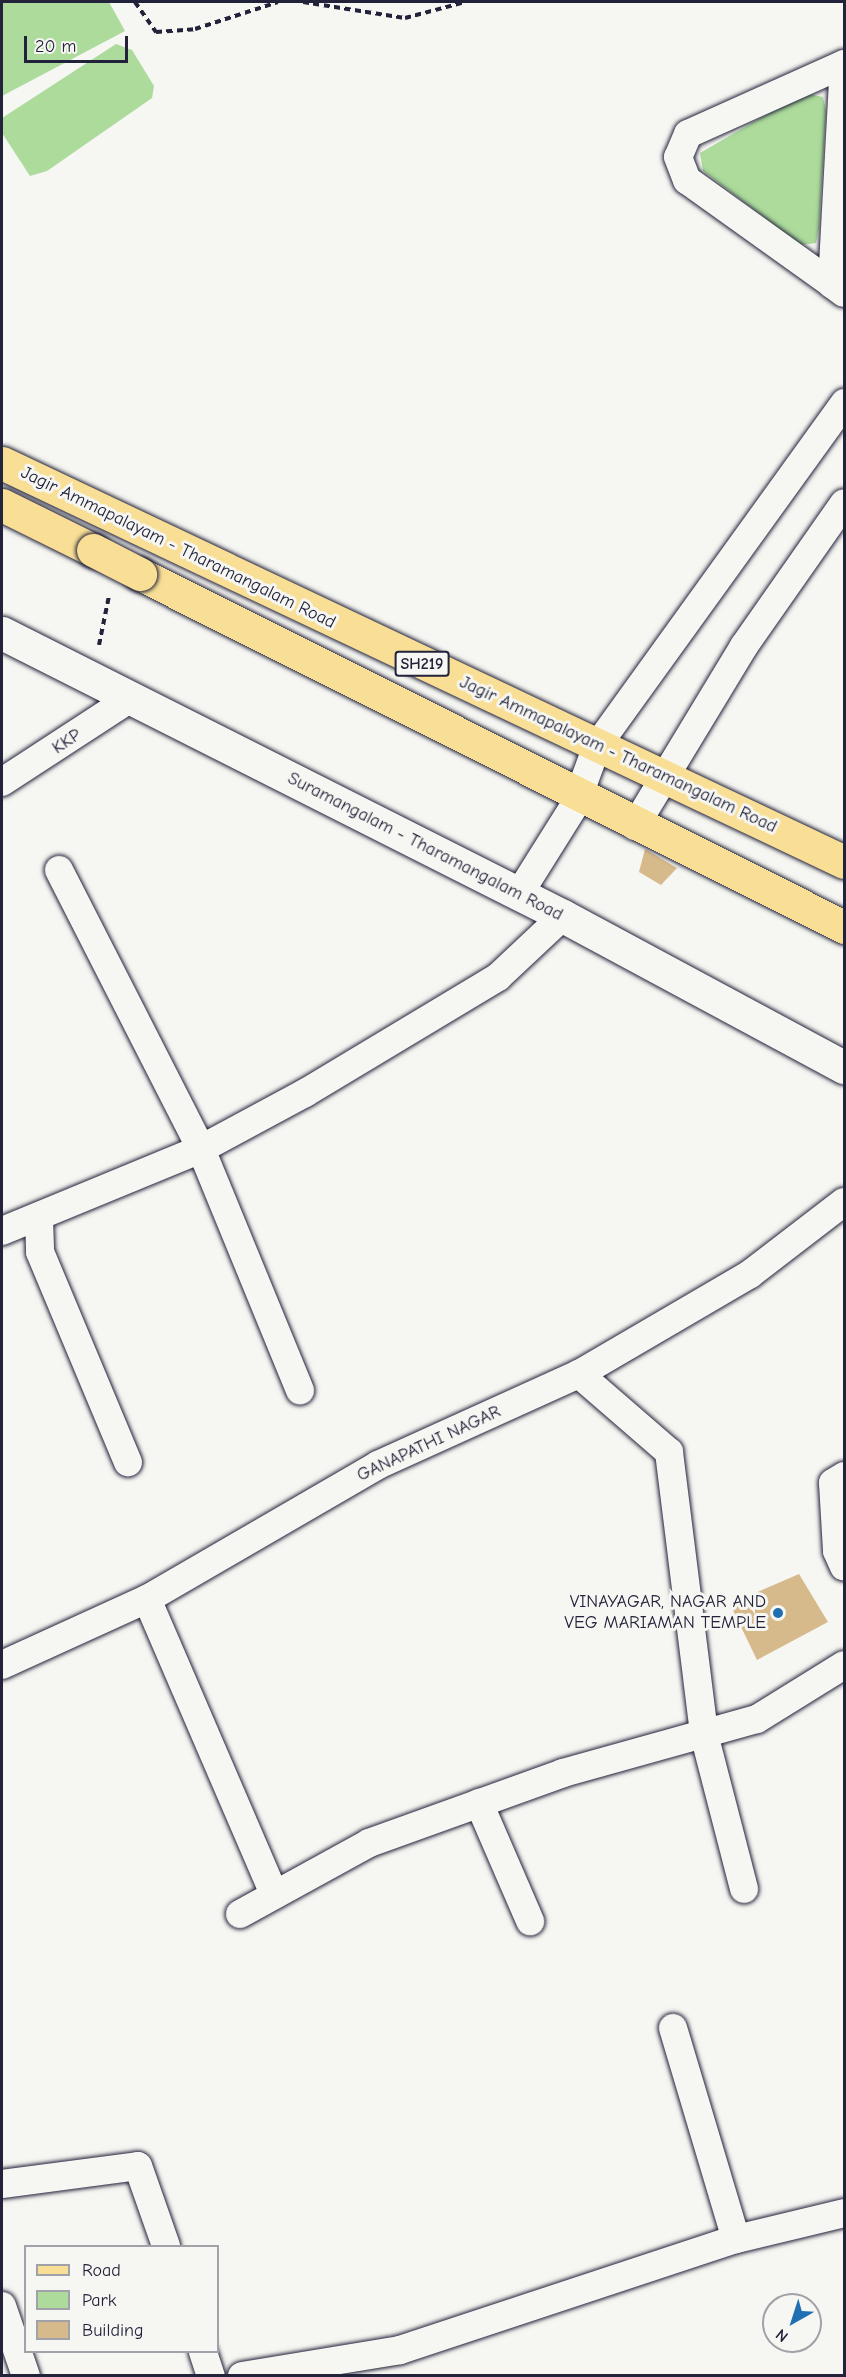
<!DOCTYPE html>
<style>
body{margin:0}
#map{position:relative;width:846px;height:2377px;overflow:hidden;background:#f6f6f2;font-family:"Comic Neue",sans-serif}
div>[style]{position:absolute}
.green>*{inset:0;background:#acdb9b}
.building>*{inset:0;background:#d7ba8b}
.path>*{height:4px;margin-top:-2px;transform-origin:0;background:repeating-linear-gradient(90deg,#22223b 0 6px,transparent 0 10.5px)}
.roads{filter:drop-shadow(0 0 2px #22223b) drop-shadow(0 0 2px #22223b)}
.minor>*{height:28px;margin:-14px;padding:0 14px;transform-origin:14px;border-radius:14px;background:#f6f6f2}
.secondary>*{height:33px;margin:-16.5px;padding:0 16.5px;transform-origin:16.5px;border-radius:16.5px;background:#f6f6f2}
.primary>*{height:33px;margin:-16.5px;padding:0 16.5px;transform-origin:16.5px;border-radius:16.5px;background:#f9df96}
.bridges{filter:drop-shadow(0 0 2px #22223b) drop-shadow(0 0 2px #22223b)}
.primary-bridge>*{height:33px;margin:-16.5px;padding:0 16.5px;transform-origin:16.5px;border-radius:16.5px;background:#f9df96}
.dots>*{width:16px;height:16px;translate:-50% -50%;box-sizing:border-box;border:3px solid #f6f6f2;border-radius:50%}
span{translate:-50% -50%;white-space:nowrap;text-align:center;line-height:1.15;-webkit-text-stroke:6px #f6f6f2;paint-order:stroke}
.shield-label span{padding:2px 4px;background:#f6f6f2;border:2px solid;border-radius:4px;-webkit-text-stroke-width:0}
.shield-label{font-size:16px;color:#22223b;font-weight:700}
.street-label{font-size:18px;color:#22223b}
.poi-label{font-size:18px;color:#22223b}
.right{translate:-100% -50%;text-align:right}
.frame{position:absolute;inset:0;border:3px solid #22223b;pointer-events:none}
.legend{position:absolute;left:24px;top:2245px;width:195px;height:108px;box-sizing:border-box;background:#f6f6f2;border:2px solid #a1a1a9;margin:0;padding:8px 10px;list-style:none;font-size:18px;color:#22223b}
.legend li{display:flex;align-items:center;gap:12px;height:30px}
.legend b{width:30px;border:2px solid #a1a1a9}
.north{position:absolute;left:762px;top:2293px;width:60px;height:60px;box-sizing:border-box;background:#f6f6f2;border:2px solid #a1a1a9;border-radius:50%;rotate:219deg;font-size:16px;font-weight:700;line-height:24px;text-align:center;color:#22223b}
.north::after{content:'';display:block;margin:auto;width:21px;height:27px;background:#1f6fb2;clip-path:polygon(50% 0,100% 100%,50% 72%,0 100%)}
.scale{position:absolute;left:24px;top:36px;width:104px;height:27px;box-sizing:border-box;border:3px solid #22223b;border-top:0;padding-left:8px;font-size:18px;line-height:21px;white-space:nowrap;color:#22223b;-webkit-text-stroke:4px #f6f6f2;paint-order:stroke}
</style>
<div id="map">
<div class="green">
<div style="clip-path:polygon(2px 2px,109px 2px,125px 31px,2px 96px)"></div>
<div style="clip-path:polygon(116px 44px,132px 50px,154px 86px,152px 98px,47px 171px,30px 176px,2px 133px,2px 118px)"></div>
<div style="clip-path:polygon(804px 93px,823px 97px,826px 111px,819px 229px,816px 243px,801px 245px,703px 171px,700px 153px)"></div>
</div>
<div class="building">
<div style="clip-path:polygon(645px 849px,677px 868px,661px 885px,639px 872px)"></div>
<div style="clip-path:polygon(799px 1574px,828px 1622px,757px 1660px,730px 1604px)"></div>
</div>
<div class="path">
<div style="left:135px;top:2px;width:37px;rotate:55deg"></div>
<div style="left:156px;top:32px;width:39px;rotate:-4deg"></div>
<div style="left:195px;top:29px;width:87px;rotate:-18deg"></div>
<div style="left:303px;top:2px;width:103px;rotate:8.9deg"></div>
<div style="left:405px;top:18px;width:62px;rotate:-14.9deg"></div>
<div style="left:99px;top:645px;width:50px;rotate:-78.5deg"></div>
</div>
<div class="roads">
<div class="minor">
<div style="left:832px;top:284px;width:220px;rotate:-86.9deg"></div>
<div style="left:844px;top:64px;width:171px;rotate:155.8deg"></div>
<div style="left:688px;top:134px;width:25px;rotate:113deg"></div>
<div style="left:678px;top:157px;width:25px;rotate:69deg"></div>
<div style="left:687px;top:180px;width:178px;rotate:35.6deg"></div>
<div style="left:832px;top:284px;width:15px;rotate:37deg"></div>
<div style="left:2px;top:782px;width:154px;rotate:-33.1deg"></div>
<div style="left:635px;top:826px;width:210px;rotate:-58.8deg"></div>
<div style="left:744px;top:646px;width:174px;rotate:-55deg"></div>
<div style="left:59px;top:870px;width:313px;rotate:63deg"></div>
<div style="left:201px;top:1149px;width:261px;rotate:67.7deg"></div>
<div style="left:519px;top:894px;width:107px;rotate:-57.9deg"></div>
<div style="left:576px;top:803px;width:61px;rotate:-69.8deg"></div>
<div style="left:597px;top:746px;width:423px;rotate:-54.2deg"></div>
<div style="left:39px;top:1219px;width:33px;rotate:88deg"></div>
<div style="left:40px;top:1252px;width:228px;rotate:67.3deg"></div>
<div style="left:2px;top:1231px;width:215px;rotate:-22.4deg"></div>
<div style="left:201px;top:1149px;width:118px;rotate:-28.3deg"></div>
<div style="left:305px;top:1093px;width:225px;rotate:-31deg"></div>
<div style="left:498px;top:977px;width:89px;rotate:-43.2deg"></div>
<div style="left:579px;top:1374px;width:119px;rotate:40.9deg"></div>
<div style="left:669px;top:1452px;width:284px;rotate:82.9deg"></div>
<div style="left:704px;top:1734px;width:160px;rotate:75.5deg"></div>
<div style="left:844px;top:1476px;width:13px;rotate:148deg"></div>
<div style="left:833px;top:1483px;width:68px;rotate:86.6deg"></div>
<div style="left:837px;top:1551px;width:17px;rotate:66deg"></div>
<div style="left:147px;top:1599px;width:321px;rotate:66.7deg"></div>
<div style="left:2px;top:1665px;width:159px;rotate:-24.5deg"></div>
<div style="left:147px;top:1599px;width:267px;rotate:-30.1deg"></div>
<div style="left:378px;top:1465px;width:221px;rotate:-24.4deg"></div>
<div style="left:579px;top:1374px;width:198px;rotate:-30.3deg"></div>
<div style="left:750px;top:1274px;width:118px;rotate:-37.5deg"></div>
<div style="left:479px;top:1803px;width:129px;rotate:66.6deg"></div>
<div style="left:240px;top:1914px;width:147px;rotate:-28.8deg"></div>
<div style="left:369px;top:1843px;width:206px;rotate:-19.8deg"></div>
<div style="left:563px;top:1773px;width:201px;rotate:-15.6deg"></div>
<div style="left:757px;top:1719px;width:102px;rotate:-31.8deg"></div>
<div style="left:673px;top:2028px;width:220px;rotate:73.4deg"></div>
<div style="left:2px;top:2184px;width:137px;rotate:-7.5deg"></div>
<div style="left:138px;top:2166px;width:85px;rotate:70.7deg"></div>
<div style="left:2px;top:2306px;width:74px;rotate:71.1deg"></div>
<div style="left:203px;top:2352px;width:25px;rotate:72deg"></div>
<div style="left:242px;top:2376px;width:160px;rotate:-9.3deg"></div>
<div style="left:400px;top:2350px;width:354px;rotate:-18.3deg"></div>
<div style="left:736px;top:2239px;width:111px;rotate:-13.5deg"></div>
</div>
<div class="secondary">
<div style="left:2px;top:633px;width:628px;rotate:26.77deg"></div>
<div style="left:563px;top:916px;width:319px;rotate:28.3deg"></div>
</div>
<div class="primary">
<div style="left:2px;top:463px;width:932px;rotate:25.35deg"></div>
<div style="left:2px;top:505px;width:102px;rotate:26.3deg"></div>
<div style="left:140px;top:574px;width:788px;rotate:26.63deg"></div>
</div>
</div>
<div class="bridges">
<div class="primary-bridge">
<div style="left:93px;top:550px;width:53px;rotate:27.1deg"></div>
</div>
</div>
<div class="dots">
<div style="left:778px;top:1613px;background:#1f6fb2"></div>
</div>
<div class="shield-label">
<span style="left:422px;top:664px">SH219</span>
</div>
<div class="street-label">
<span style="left:178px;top:548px;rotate:26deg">Jagir Ammapalayam - Tharamangalam Road</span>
<span style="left:67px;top:742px;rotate:-34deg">KKP</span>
<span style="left:618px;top:755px;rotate:25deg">Jagir Ammapalayam - Tharamangalam Road</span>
<span style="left:425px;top:847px;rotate:27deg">Suramangalam - Tharamangalam Road</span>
<span style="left:429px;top:1444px;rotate:-25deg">GANAPATHI NAGAR</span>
</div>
<div class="poi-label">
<span class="right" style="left:766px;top:1613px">VINAYAGAR, NAGAR AND<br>VEG MARIAMAN TEMPLE</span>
</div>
<div class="frame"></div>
<ul class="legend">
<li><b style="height:8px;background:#f9df96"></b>Road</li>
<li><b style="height:16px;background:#acdb9b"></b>Park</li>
<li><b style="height:16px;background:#d7ba8b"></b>Building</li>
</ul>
<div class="north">N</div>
<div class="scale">20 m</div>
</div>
